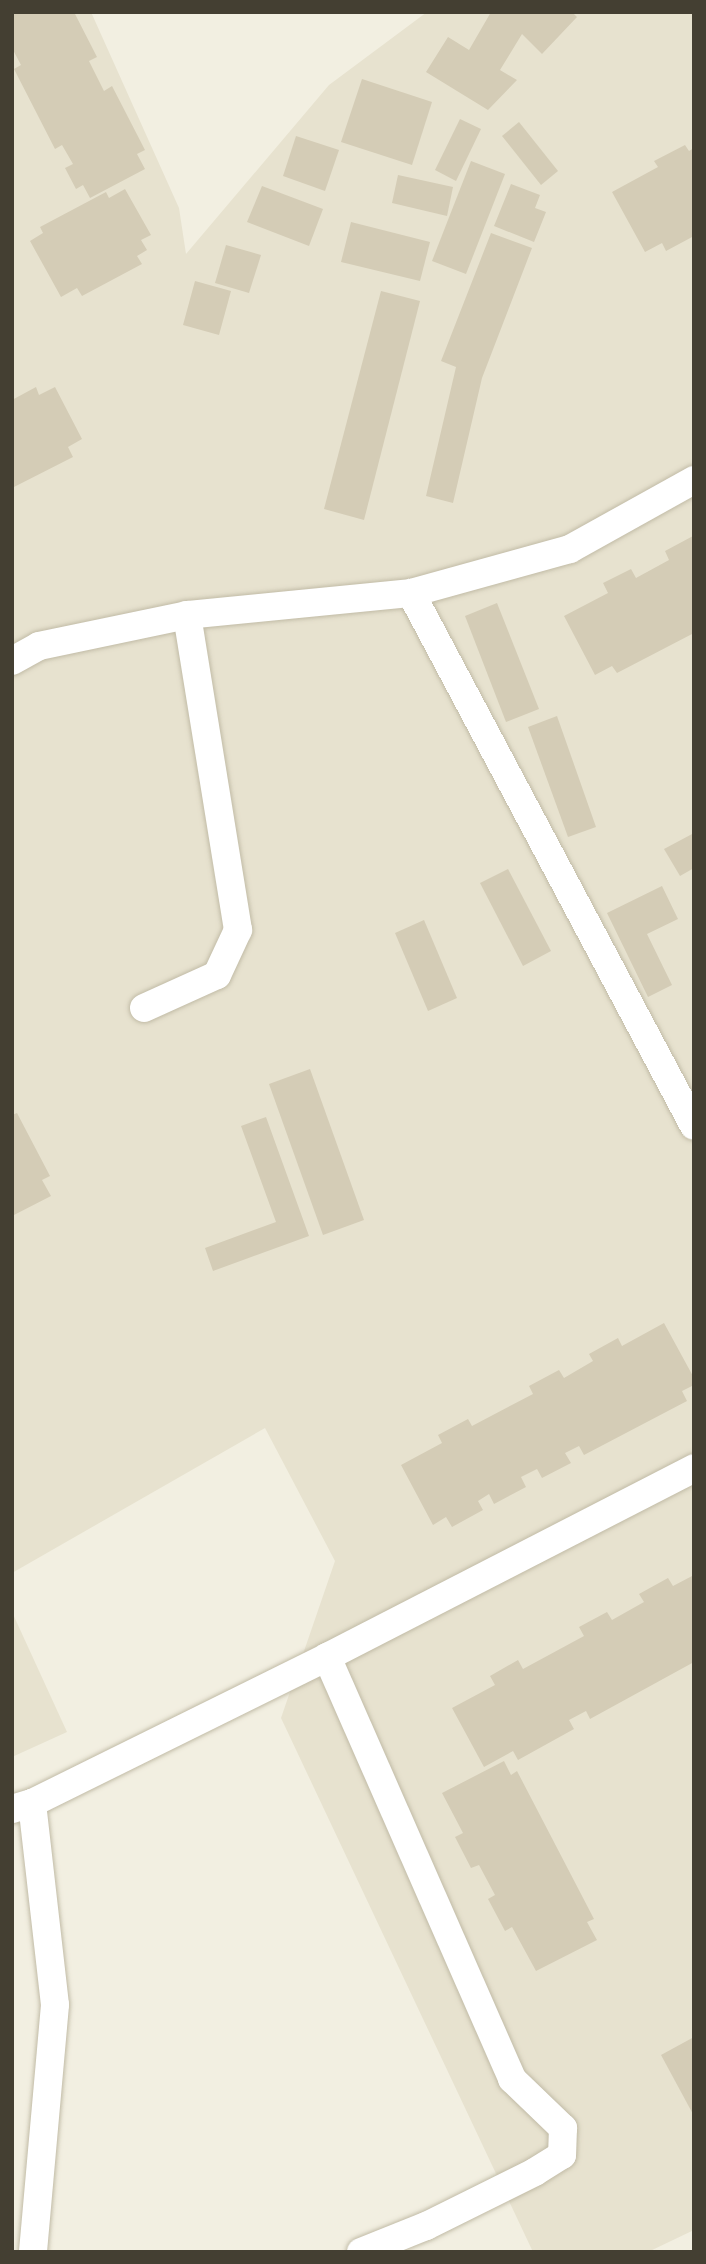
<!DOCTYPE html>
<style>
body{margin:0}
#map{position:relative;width:706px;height:2264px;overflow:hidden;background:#f2efe1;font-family:Raleway,sans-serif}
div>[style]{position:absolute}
.residential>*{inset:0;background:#e7e2cf}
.building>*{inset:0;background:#d4ccb6}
.roads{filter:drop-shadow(0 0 2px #c1bba6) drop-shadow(0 0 2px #c1bba6)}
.minor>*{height:28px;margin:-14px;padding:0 14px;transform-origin:14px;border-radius:14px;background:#fff}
span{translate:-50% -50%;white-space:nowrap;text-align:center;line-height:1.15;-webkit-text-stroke:5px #fff;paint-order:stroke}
.frame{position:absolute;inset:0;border:14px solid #443f32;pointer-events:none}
</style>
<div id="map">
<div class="residential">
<div style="clip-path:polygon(12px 12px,91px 12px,179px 208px,186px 254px,329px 85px,427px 12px,694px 12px,694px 2230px,648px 2252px,533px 2252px,281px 1718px,335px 1561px,265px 1428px,12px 1573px)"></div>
<div style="clip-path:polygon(12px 1612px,67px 1732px,12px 1757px)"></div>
</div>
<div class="building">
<div style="clip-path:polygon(12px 12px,74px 12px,97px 57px,89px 61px,104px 91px,112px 86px,145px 150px,137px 154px,145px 169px,90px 198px,83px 185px,76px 189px,65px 168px,73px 164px,62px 145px,55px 149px,14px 69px,21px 65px,12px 48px)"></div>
<div style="clip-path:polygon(491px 12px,572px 12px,577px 17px,542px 54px,522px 34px,500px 70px,517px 80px,488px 110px,426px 72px,448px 37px,469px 50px)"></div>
<div style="clip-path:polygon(362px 79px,432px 102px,412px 165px,341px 142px)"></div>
<div style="clip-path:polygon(460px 119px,481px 129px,456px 181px,435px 170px)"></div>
<div style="clip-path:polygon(519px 122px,558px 171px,541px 185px,502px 136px)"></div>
<div style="clip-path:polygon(296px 136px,339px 150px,325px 191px,283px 176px)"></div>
<div style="clip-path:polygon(685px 145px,689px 151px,694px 148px,694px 236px,666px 251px,662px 243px,645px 252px,612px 192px,658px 167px,654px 161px)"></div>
<div style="clip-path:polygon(471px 161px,505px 174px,466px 274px,432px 261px)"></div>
<div style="clip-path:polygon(398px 175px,453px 187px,447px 216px,392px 203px)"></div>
<div style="clip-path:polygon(511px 184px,540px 195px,535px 208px,546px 212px,534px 242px,494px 226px)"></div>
<div style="clip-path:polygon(262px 186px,323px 209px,309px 246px,247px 222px)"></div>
<div style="clip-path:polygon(125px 189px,151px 235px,141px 240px,147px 250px,137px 256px,142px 264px,82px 296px,77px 288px,61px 297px,30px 241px,43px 233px,40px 227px,106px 192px,109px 198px)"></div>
<div style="clip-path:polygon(351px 222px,430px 242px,420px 281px,341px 262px)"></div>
<div style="clip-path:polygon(491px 233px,532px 248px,482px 378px,453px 503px,426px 496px,456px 367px,441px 361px)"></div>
<div style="clip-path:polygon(226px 245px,261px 255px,249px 293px,215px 283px)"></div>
<div style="clip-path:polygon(195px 281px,231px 291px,219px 335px,183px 325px)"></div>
<div style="clip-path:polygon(381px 291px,420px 301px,364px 520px,324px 509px)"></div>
<div style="clip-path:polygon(36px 387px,39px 395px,55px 387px,82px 439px,68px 447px,73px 457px,12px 488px,12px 400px)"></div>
<div style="clip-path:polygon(693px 536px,694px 633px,617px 673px,612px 666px,595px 675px,564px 616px,608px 593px,603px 583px,631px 569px,636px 578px,669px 560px,665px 551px)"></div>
<div style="clip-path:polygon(497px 603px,539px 709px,506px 722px,465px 616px)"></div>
<div style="clip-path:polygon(557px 716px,596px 827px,568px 837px,528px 727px)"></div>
<div style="clip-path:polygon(694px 833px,694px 868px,680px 876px,664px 849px)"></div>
<div style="clip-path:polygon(508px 869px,551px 951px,523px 966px,480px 883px)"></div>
<div style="clip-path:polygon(662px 886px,678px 919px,647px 934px,672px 985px,648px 997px,607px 913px)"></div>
<div style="clip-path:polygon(424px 920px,457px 998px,428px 1011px,395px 933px)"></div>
<div style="clip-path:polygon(310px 1069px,364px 1220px,323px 1235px,269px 1084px)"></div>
<div style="clip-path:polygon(17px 1113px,50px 1176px,42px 1180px,51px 1196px,12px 1216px,12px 1115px)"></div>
<div style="clip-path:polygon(266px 1117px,309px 1236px,213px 1271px,205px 1248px,276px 1222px,241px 1126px)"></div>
<div style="clip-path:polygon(664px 1323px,694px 1378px,694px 1385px,682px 1391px,687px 1401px,584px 1455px,579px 1446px,565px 1453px,571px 1463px,542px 1478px,537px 1469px,521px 1477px,526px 1487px,494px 1504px,489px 1494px,478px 1501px,483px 1510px,452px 1527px,446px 1517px,433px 1525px,401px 1465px,442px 1443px,438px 1435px,468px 1419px,472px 1426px,533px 1394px,529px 1386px,559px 1370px,564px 1378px,593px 1361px,589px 1354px,618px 1338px,622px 1346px)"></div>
<div style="clip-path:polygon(694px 1575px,694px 1662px,590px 1719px,586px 1711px,569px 1720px,574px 1729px,518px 1760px,513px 1751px,484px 1767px,452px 1708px,495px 1685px,490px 1676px,518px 1660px,523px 1669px,584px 1636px,579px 1627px,607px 1612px,612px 1620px,644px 1602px,639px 1594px,668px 1578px,673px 1586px)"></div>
<div style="clip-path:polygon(504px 1761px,511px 1775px,517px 1771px,594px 1919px,587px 1922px,597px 1940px,536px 1971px,512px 1927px,505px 1931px,488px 1899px,495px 1895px,479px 1865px,471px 1868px,455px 1837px,463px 1833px,442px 1793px)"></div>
<div style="clip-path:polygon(694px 2037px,694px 2116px,661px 2055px)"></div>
</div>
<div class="roads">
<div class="minor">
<div style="left:411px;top:593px;width:603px;rotate:62.03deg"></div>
<div style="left:12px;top:661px;width:31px;rotate:-29deg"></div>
<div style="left:39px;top:646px;width:151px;rotate:-11.8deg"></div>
<div style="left:187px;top:615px;width:225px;rotate:-5.6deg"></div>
<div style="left:411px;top:593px;width:165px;rotate:-15.5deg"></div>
<div style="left:570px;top:549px;width:142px;rotate:-29.1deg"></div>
<div style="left:144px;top:1008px;width:80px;rotate:-24.3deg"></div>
<div style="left:217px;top:975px;width:50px;rotate:-65deg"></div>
<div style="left:238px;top:930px;width:319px;rotate:-99.2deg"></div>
<div style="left:327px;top:1657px;width:461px;rotate:66.3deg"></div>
<div style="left:512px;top:2079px;width:71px;rotate:43.9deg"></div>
<div style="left:563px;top:2128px;width:27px;rotate:92deg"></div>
<div style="left:562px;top:2155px;width:32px;rotate:148deg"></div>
<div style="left:535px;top:2172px;width:122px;rotate:153.6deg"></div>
<div style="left:426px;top:2226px;width:70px;rotate:158.2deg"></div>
<div style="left:32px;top:1803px;width:203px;rotate:83.5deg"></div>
<div style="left:55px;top:2005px;width:248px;rotate:95.1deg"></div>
<div style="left:12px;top:1809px;width:21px;rotate:-17deg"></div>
<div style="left:32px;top:1803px;width:329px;rotate:-26.3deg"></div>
<div style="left:327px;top:1657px;width:413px;rotate:-27.2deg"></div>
</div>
</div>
<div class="frame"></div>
</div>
